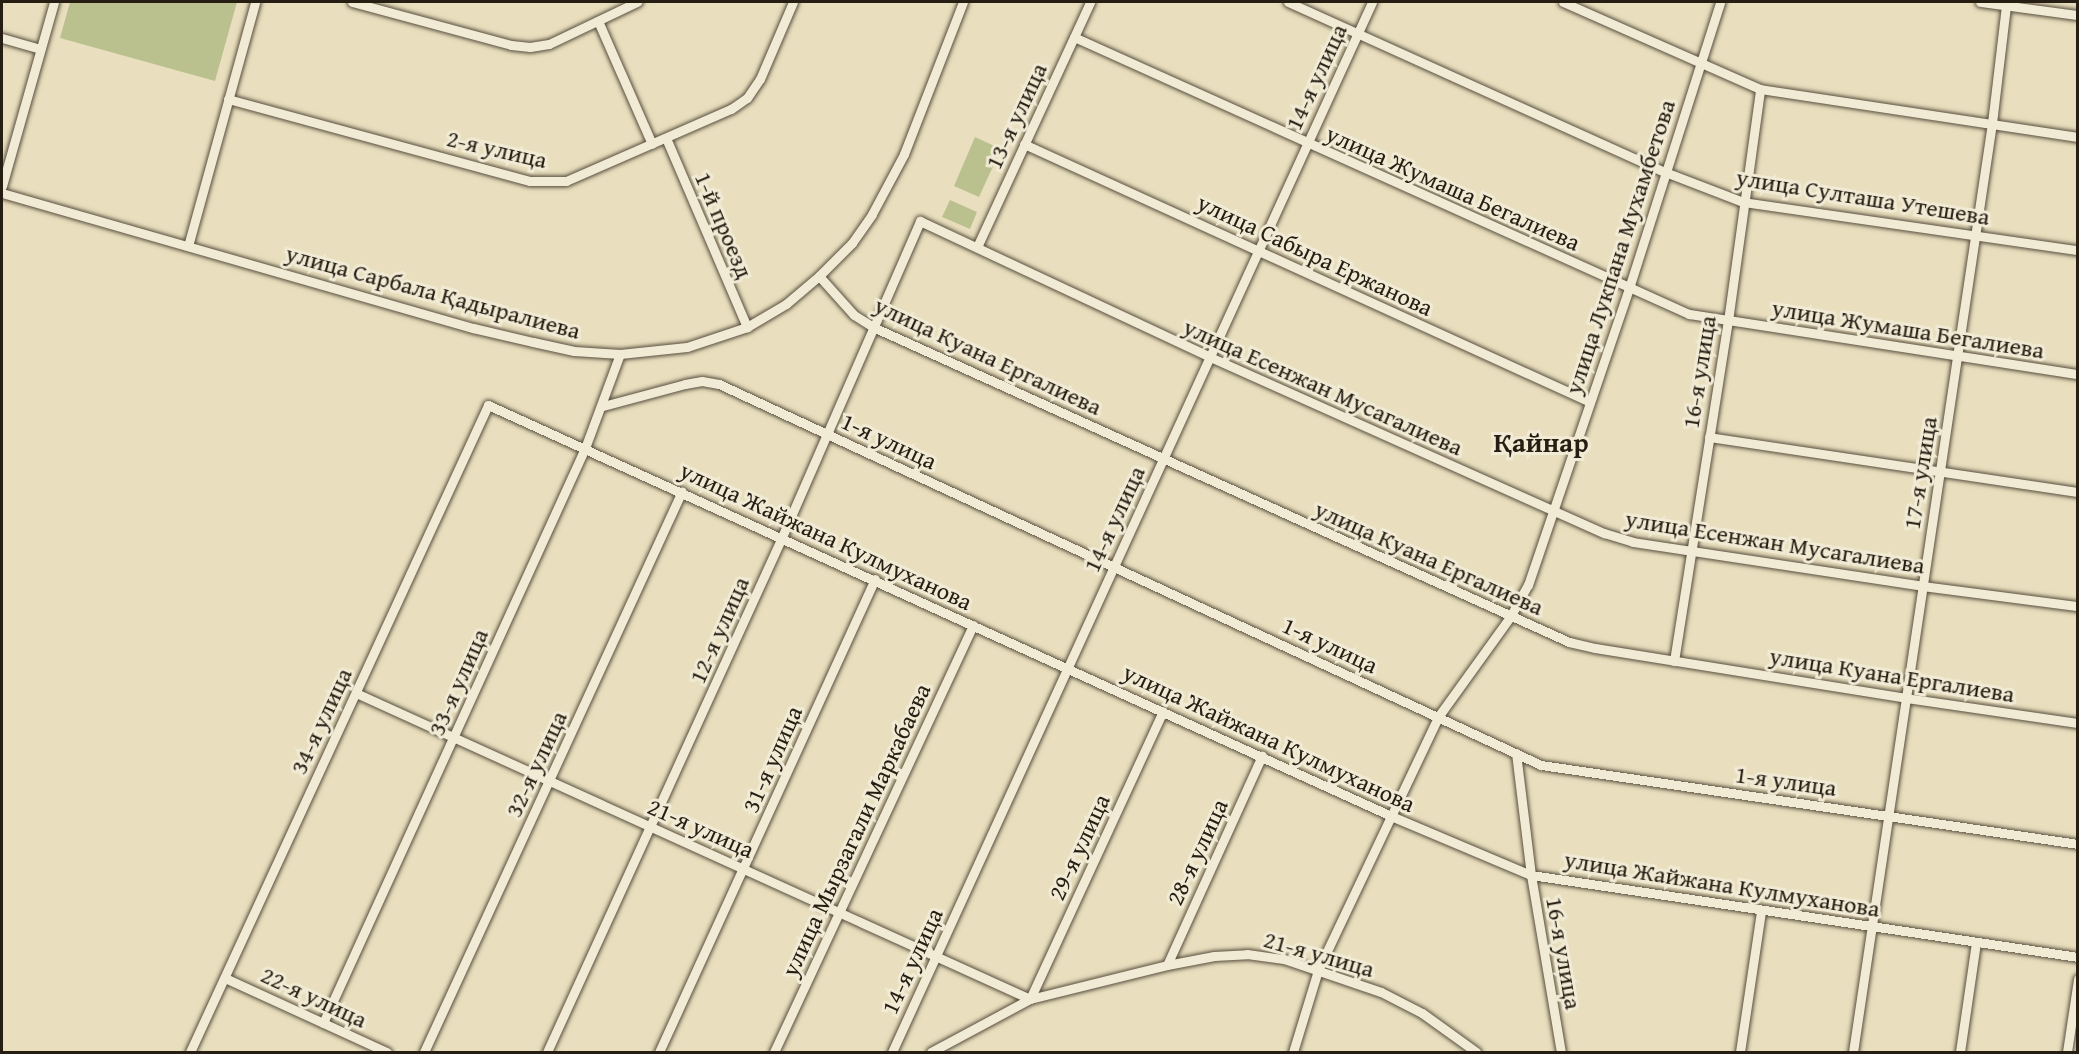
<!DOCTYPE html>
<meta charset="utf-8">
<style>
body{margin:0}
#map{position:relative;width:2079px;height:1054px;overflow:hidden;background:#e9dfbe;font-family:"Gentium Book Plus",serif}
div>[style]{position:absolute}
.green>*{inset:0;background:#bac18f}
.roads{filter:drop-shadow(0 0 2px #584e3e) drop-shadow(0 0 2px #584e3e)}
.minor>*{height:9px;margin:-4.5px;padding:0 4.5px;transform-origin:4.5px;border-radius:4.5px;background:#f1ead5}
span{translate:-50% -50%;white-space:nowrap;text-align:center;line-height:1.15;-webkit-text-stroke:6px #f1ead5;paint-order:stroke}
.street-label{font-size:24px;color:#271e13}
.quarter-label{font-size:27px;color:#271e13;font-weight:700}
.frame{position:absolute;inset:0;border:3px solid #271e13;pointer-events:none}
</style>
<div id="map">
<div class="green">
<div style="clip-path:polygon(70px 2px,237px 2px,215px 81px,60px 38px)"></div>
<div style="clip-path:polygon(975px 137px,1001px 149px,979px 197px,954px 186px)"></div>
<div style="clip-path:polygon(950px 200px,977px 212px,970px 229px,942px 217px)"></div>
</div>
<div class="roads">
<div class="minor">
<div style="left:352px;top:2px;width:165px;rotate:15.1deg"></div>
<div style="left:511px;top:45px;width:19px;rotate:6deg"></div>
<div style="left:530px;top:47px;width:19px;rotate:-9deg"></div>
<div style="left:549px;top:44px;width:98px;rotate:-25.5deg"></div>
<div style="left:1288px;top:2px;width:414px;rotate:24.3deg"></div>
<div style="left:1665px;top:172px;width:84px;rotate:21deg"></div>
<div style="left:1743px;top:202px;width:338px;rotate:8.2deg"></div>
<div style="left:1563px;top:2px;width:215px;rotate:23.8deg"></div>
<div style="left:1760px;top:89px;width:322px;rotate:8.6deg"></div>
<div style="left:1980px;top:2px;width:99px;rotate:7.6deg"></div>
<div style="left:598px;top:21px;width:134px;rotate:66.3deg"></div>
<div style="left:1074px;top:37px;width:675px;rotate:24.25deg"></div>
<div style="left:1689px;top:314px;width:394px;rotate:8.8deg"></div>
<div style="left:2px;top:38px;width:40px;rotate:16deg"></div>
<div style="left:228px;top:99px;width:313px;rotate:15.2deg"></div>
<div style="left:530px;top:181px;width:36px"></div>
<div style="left:566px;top:181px;width:180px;rotate:-23.6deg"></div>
<div style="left:731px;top:109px;width:19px;rotate:-35deg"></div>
<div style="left:747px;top:98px;width:23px;rotate:-56deg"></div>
<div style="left:760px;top:79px;width:84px;rotate:-66.8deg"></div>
<div style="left:666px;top:138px;width:206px;rotate:66.8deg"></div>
<div style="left:1024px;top:144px;width:622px;rotate:24.5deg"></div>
<div style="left:2px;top:186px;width:191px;rotate:-74.2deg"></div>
<div style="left:2px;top:193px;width:490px;rotate:16deg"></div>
<div style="left:473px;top:328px;width:62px;rotate:13.1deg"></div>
<div style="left:533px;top:342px;width:42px;rotate:12.4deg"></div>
<div style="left:574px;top:351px;width:46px;rotate:3.7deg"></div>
<div style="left:620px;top:354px;width:67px;rotate:-6deg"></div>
<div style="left:687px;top:347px;width:63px;rotate:-18.4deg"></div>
<div style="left:747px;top:327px;width:45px;rotate:-30.5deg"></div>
<div style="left:786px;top:304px;width:43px;rotate:-40.3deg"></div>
<div style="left:819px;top:276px;width:47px;rotate:-45deg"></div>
<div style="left:852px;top:243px;width:35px;rotate:-55deg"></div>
<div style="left:872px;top:214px;width:68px;rotate:-61.9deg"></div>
<div style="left:904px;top:154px;width:163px;rotate:-68.8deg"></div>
<div style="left:188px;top:246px;width:253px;rotate:-74.6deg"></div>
<div style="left:977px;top:247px;width:270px;rotate:-65.2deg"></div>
<div style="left:819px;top:276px;width:52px;rotate:48.1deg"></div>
<div style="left:854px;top:315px;width:22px;rotate:32deg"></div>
<div style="left:873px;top:327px;width:764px;rotate:24.35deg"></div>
<div style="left:1569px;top:642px;width:27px;rotate:13deg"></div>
<div style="left:1595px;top:648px;width:315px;rotate:9.1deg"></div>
<div style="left:1906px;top:698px;width:174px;rotate:8.3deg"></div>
<div style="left:603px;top:406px;width:85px;rotate:-15deg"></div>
<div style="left:685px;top:384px;width:17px;rotate:-10deg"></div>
<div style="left:702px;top:381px;width:17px;rotate:10deg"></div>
<div style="left:719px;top:384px;width:906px;rotate:24.87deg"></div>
<div style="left:1541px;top:765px;width:543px;rotate:8.37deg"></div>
<div style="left:1709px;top:437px;width:373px;rotate:8.5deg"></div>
<div style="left:1674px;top:661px;width:344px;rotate:-81deg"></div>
<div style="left:1728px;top:321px;width:234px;rotate:-82.1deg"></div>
<div style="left:356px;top:693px;width:740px;rotate:24.42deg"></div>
<div style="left:1030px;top:999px;width:317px;rotate:-65.2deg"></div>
<div style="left:1516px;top:753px;width:123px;rotate:83deg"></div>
<div style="left:1531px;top:875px;width:180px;rotate:80.4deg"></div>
<div style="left:1167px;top:965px;width:230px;rotate:-65.6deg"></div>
<div style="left:225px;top:978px;width:178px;rotate:24.6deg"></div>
<div style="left:323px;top:1023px;width:632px;rotate:-65.5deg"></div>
<div style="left:585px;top:448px;width:100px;rotate:-69.6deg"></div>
<div style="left:190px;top:1052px;width:712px;rotate:-65.27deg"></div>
<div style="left:488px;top:405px;width:992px;rotate:24.47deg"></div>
<div style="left:1391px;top:816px;width:152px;rotate:22.9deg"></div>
<div style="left:1531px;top:875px;width:553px;rotate:8.53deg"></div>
<div style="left:424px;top:1052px;width:617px;rotate:-65.3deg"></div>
<div style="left:547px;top:1052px;width:566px;rotate:-65.47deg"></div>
<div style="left:782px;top:537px;width:345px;rotate:-66.4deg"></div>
<div style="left:920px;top:221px;width:320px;rotate:25.1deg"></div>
<div style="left:1210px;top:357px;width:432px;rotate:24.1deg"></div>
<div style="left:1604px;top:533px;width:30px;rotate:17deg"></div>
<div style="left:1633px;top:542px;width:293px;rotate:8.6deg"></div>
<div style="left:1923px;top:586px;width:156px;rotate:7.4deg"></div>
<div style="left:659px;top:1052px;width:520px;rotate:-65.46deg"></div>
<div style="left:774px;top:1052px;width:471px;rotate:-65deg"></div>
<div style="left:892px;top:1052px;width:1155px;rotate:-65.43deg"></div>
<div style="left:931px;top:1052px;width:112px;rotate:-28.2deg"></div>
<div style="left:1030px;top:999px;width:141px;rotate:-13.9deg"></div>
<div style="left:1167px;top:965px;width:48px;rotate:-10.8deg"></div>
<div style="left:1214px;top:956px;width:33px;rotate:-3deg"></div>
<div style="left:1247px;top:954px;width:37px;rotate:8deg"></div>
<div style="left:1284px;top:959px;width:102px;rotate:18.8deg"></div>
<div style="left:1381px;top:992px;width:46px;rotate:27.1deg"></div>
<div style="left:1422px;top:1013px;width:67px;rotate:35.8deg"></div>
<div style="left:1293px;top:1052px;width:86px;rotate:-73deg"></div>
<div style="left:1318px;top:970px;width:280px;rotate:-64.6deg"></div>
<div style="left:1438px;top:717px;width:123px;rotate:-54.2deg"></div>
<div style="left:1510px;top:617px;width:37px;rotate:-61deg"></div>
<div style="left:1528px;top:585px;width:314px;rotate:-71.2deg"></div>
<div style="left:1629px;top:288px;width:300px;rotate:-72.3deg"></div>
<div style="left:1740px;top:1052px;width:143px;rotate:-81.5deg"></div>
<div style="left:1853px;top:1052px;width:939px;rotate:-81.49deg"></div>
<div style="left:1992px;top:123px;width:118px;rotate:-83.2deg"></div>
<div style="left:1960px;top:1052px;width:111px;rotate:-81.7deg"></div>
<div style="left:2067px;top:1052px;width:74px;rotate:-81.4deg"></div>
</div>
</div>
<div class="street-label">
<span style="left:1316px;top:77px;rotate:-65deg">14-я улица</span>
<span style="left:1016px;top:116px;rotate:-65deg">13-я улица</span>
<span style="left:497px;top:149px;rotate:13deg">2-я улица</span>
<span style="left:1453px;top:188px;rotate:24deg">улица Жумаша Бегалиева</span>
<span style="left:1863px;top:197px;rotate:9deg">улица Султаша Утешева</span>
<span style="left:724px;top:225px;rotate:67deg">1-й проезд</span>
<span style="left:1620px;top:247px;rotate:-72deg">улица Лукпана Мухамбетова</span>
<span style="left:1315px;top:255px;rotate:25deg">улица Сабыра Ержанова</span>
<span style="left:433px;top:292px;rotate:15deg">улица Сарбала Қадыралиева</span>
<span style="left:1908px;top:329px;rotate:9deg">улица Жумаша Бегалиева</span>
<span style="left:988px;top:356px;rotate:25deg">улица Куана Ергалиева</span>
<span style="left:1699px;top:372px;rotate:-81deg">16-я улица</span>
<span style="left:1323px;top:387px;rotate:24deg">улица Есенжан Мусагалиева</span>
<span style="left:889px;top:441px;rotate:25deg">1-я улица</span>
<span style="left:1920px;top:473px;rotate:-81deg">17-я улица</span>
<span style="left:1114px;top:519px;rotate:-65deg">14-я улица</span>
<span style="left:826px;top:536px;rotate:25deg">улица Жайжана Кулмуханова</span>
<span style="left:1775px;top:542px;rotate:9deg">улица Есенжан Мусагалиева</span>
<span style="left:1429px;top:558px;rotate:24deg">улица Куана Ергалиева</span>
<span style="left:719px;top:630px;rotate:-66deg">12-я улица</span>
<span style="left:1330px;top:645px;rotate:25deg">1-я улица</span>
<span style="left:1892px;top:675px;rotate:9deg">улица Куана Ергалиева</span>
<span style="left:458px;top:682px;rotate:-66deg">33-я улица</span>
<span style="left:321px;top:721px;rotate:-65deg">34-я улица</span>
<span style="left:1269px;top:738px;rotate:25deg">улица Жайжана Кулмуханова</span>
<span style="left:772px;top:759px;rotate:-66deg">31-я улица</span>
<span style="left:536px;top:764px;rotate:-65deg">32-я улица</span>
<span style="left:1786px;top:781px;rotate:8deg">1-я улица</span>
<span style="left:701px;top:828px;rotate:24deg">21-я улица</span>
<span style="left:856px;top:830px;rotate:-65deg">улица Мырзагали Маркабаева</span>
<span style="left:1079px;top:847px;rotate:-65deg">29-я улица</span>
<span style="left:1197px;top:852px;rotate:-65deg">28-я улица</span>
<span style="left:1722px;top:884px;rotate:9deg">улица Жайжана Кулмуханова</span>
<span style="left:1564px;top:953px;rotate:80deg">16-я улица</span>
<span style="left:1319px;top:954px;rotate:16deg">21-я улица</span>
<span style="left:912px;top:961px;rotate:-65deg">14-я улица</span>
<span style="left:314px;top:997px;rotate:25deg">22-я улица</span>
</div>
<div class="quarter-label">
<span style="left:1541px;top:443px">Қайнар</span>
</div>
<div class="frame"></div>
</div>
